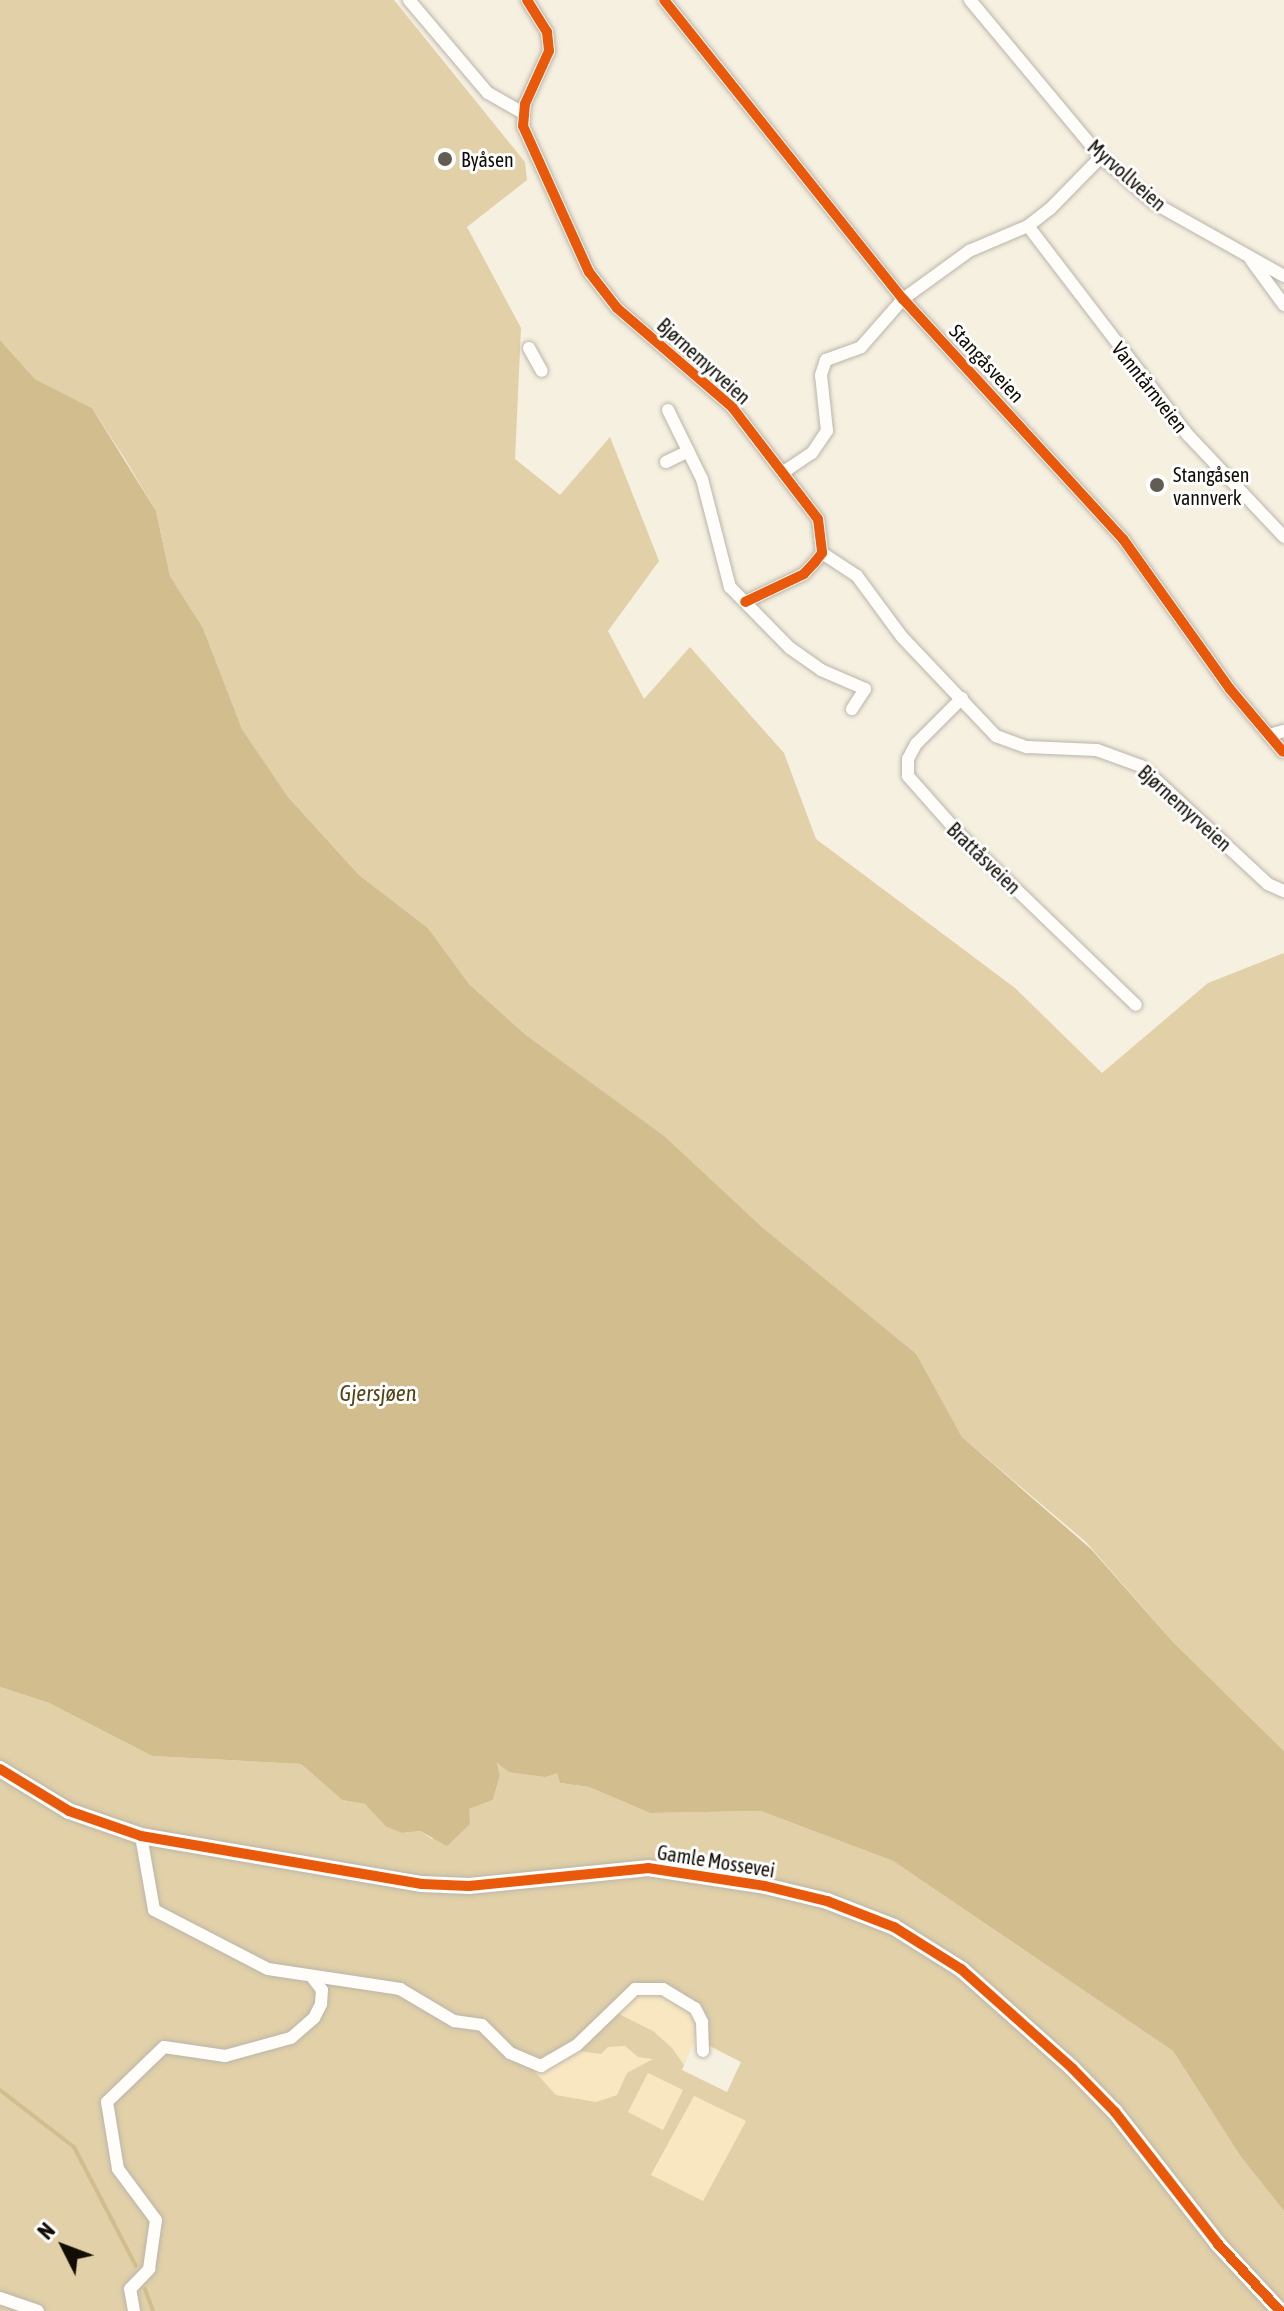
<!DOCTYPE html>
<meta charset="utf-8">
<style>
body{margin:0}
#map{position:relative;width:1284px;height:2311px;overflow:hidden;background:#f6f0e1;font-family:"Asap Condensed",sans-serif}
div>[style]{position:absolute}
.green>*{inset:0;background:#f8e7c1}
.forest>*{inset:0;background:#e1d0a8}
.water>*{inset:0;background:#d2bd8f}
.stream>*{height:4px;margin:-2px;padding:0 2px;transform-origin:2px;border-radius:2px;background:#d2bd8f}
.roads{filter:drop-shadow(0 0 2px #bab5a9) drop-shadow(0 0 2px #bab5a9)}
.minor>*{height:12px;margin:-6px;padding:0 6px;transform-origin:6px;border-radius:6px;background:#fefdfa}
.major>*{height:16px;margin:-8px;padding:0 8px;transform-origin:8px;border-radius:8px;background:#fefdfa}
.cycleway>*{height:10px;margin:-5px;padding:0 5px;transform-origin:5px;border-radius:5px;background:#e8590c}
.dots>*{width:22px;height:22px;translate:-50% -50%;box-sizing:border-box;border:4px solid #fff;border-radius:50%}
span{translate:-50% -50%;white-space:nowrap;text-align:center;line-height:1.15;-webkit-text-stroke:6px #fff;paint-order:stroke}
.poi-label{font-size:20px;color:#120e06}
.left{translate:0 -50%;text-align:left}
.street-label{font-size:20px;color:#120e06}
.water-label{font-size:22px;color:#564314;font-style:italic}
.north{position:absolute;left:24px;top:2207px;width:80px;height:80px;-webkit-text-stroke:6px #fff;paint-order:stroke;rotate:312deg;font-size:22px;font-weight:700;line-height:32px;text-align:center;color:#120e06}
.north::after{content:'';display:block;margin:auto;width:28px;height:36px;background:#120e06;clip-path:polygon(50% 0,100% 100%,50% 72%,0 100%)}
</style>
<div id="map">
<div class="green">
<div style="clip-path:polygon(645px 1986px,695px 2008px,697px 2036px,684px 2065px,672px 2048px,612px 2011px)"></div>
<div style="clip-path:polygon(625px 2046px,638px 2057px,656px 2058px,627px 2073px,617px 2095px,596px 2102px,556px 2095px,527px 2064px,571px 2050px)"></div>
<div style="clip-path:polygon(648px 2073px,683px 2090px,663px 2130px,628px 2112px)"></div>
<div style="clip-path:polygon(694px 2096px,746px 2121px,703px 2201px,651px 2176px)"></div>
</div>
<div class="forest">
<div style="clip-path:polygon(0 0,394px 0,525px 162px,527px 180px,467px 227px,521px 328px,515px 459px,560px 495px,610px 437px,659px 561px,608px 631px,644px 699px,690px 647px,784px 753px,816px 839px,1015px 988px,1102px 1073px,1208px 983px,1284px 953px,1284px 1751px,1172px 1641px,1086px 1542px,962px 1437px,915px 1354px,762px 1227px,663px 1136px,526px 1035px,469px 984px,428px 928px,359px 875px,288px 797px,242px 729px,203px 628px,170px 576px,156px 511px,125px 459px,92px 408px,35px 379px,0 340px)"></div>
<div style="clip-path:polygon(evenodd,0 1687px,49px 1703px,152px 1756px,301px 1764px,342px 1800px,365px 1804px,386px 1827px,402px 1833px,420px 1831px,432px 1839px,469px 1809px,493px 1800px,500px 1775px,497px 1763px,510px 1771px,557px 1772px,560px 1783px,589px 1787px,650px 1813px,761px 1811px,893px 1861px,1173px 2051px,1241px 2157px,1284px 2211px,1284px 2311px,0 2311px,0 1687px,645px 1986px,695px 2008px,702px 2024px,696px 2039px,741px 2062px,727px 2092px,682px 2070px,684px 2065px,672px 2048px,653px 2031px,613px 2011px,645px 1986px,0 1687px,625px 2046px,638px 2057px,653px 2059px,627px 2073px,617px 2095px,596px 2102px,556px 2095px,528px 2064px,570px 2050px,601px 2054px,608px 2047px,625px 2046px,0 1687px,648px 2073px,683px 2090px,663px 2130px,628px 2112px,648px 2073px,0 1687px,694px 2096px,746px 2121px,703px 2201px,651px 2175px,694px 2096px)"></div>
</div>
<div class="water">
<div style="clip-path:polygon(0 340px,35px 379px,92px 408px,156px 511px,170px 576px,203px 628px,242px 729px,288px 797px,359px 875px,428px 928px,469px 984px,526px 1035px,664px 1136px,762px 1227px,916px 1354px,962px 1437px,1091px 1549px,1172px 1641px,1284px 1751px,1284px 2211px,1241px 2157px,1173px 2051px,893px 1861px,761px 1811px,650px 1813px,589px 1787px,560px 1783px,557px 1773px,545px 1777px,509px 1772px,497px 1763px,500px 1775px,493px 1800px,469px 1809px,470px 1824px,447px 1846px,420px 1831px,402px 1833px,386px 1827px,365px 1804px,342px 1800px,301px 1764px,152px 1756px,49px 1703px,0 1687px)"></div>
</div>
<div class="stream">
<div style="left:0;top:2090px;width:93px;rotate:37.6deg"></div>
<div style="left:74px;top:2147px;width:134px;rotate:62.5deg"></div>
<div style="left:145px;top:2289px;width:23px;rotate:70deg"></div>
</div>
<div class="roads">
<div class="minor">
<div style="left:409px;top:0;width:122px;rotate:49.7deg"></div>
<div style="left:488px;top:93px;width:40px;rotate:29.7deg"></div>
<div style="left:527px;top:0;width:38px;rotate:58deg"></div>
<div style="left:547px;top:32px;width:19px;rotate:84deg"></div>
<div style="left:549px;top:51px;width:58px;rotate:114.4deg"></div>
<div style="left:525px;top:104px;width:22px;rotate:95deg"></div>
<div style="left:523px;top:126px;width:160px;rotate:65.7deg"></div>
<div style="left:589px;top:272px;width:46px;rotate:52.1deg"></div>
<div style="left:617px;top:308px;width:152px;rotate:40.7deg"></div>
<div style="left:732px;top:407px;width:141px;rotate:52.5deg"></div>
<div style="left:818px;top:519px;width:34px;rotate:83deg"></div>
<div style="left:822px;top:553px;width:11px;rotate:128deg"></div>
<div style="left:815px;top:562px;width:16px;rotate:133deg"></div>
<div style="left:804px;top:574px;width:65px;rotate:154.6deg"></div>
<div style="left:664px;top:0;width:383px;rotate:51.4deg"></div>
<div style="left:903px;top:299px;width:326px;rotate:47.5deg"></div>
<div style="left:1123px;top:539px;width:184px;rotate:54.5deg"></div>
<div style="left:1230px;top:689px;width:82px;rotate:49.9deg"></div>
<div style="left:970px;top:0;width:204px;rotate:50.2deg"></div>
<div style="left:1101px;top:157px;width:70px;rotate:41deg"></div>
<div style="left:1154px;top:203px;width:149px;rotate:29.3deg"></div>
<div style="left:1028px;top:226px;width:263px;rotate:52.6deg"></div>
<div style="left:1188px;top:435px;width:140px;rotate:46.7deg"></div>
<div style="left:1251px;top:260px;width:56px;rotate:53.7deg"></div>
<div style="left:529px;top:348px;width:26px;rotate:61deg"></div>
<div style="left:668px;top:410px;width:77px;rotate:63.8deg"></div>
<div style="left:702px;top:479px;width:112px;rotate:75.5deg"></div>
<div style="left:730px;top:587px;width:86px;rotate:45.5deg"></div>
<div style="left:790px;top:648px;width:38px;rotate:35deg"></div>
<div style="left:821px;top:670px;width:48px;rotate:23.4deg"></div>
<div style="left:865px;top:689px;width:24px;rotate:123deg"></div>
<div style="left:666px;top:462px;width:25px;rotate:-26deg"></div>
<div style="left:785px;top:471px;width:32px;rotate:-34deg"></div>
<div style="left:812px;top:453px;width:27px;rotate:-56deg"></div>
<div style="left:827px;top:431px;width:56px;rotate:-96.1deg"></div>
<div style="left:821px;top:375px;width:16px;rotate:-72deg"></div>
<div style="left:826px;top:360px;width:37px;rotate:-20deg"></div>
<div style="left:861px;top:347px;width:64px;rotate:-48.8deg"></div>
<div style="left:903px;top:299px;width:82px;rotate:-36deg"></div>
<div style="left:969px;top:251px;width:64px;rotate:-23deg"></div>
<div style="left:1028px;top:226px;width:28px;rotate:-38deg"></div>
<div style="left:1050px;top:209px;width:73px;rotate:-45.6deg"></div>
<div style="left:822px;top:553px;width:42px;rotate:33.3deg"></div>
<div style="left:857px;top:576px;width:76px;rotate:53.6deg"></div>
<div style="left:902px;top:637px;width:137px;rotate:46.5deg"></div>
<div style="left:996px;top:736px;width:33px;rotate:20deg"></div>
<div style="left:1027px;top:747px;width:70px;rotate:2.5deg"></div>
<div style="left:1097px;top:750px;width:47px;rotate:20deg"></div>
<div style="left:1141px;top:766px;width:173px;rotate:42.9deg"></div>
<div style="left:1268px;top:884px;width:17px;rotate:24deg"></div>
<div style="left:962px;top:698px;width:65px;rotate:135deg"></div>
<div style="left:916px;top:744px;width:17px;rotate:118deg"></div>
<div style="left:908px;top:759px;width:17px;rotate:90deg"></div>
<div style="left:908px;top:776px;width:80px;rotate:48.5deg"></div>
<div style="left:961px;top:836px;width:243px;rotate:44deg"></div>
<div style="left:1269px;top:735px;width:16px;rotate:-15deg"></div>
<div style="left:141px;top:1836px;width:75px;rotate:80deg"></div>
<div style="left:154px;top:1910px;width:128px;rotate:27.4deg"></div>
<div style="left:268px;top:1969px;width:134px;rotate:8.6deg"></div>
<div style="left:400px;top:1989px;width:63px;rotate:30.7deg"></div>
<div style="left:454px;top:2021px;width:28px;rotate:8deg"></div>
<div style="left:482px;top:2025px;width:40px;rotate:45deg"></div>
<div style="left:510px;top:2053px;width:34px;rotate:23deg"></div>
<div style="left:541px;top:2066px;width:42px;rotate:-30.3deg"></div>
<div style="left:577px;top:2045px;width:81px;rotate:-44deg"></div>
<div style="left:635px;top:1989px;width:28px"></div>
<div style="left:663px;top:1989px;width:37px;rotate:31deg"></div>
<div style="left:695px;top:2008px;width:16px;rotate:63deg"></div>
<div style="left:702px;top:2022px;width:29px;rotate:88deg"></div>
<div style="left:0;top:2298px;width:40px;rotate:18.9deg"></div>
<div style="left:134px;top:2311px;width:22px;rotate:-100deg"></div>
<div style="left:130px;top:2289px;width:28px;rotate:-46deg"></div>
<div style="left:149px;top:2269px;width:49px;rotate:-81.9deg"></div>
<div style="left:156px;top:2220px;width:64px;rotate:-126.7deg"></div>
<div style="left:118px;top:2169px;width:68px;rotate:-99.3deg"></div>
<div style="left:107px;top:2102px;width:79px;rotate:-44deg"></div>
<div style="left:164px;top:2047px;width:62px;rotate:8.4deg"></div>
<div style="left:225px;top:2056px;width:68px;rotate:-15.3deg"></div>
<div style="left:291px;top:2038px;width:30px;rotate:-41deg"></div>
<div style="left:314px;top:2018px;width:16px;rotate:-63deg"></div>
<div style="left:321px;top:2004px;width:14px;rotate:-86deg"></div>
<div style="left:322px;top:1990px;width:15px;rotate:-127deg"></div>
</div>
<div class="major">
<div style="left:0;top:1769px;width:81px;rotate:31.3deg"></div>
<div style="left:69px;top:1811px;width:76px;rotate:19.1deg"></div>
<div style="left:141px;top:1836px;width:285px;rotate:9.7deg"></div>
<div style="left:422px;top:1884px;width:47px;rotate:2.4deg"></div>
<div style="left:469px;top:1886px;width:180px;rotate:-5.7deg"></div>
<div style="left:648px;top:1868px;width:118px;rotate:8.7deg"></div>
<div style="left:765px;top:1886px;width:64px;rotate:13.6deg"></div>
<div style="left:827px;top:1901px;width:72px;rotate:21.2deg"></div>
<div style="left:894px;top:1927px;width:79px;rotate:32.1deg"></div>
<div style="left:961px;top:1969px;width:149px;rotate:41.7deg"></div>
<div style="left:1072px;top:2068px;width:62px;rotate:45.7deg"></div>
<div style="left:1115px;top:2112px;width:167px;rotate:52deg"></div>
<div style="left:1218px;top:2244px;width:91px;rotate:47.2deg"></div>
</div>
</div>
<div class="cycleway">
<div style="left:527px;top:0;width:38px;rotate:58deg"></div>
<div style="left:547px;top:32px;width:19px;rotate:84deg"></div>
<div style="left:549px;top:51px;width:58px;rotate:114.4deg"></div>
<div style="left:525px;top:104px;width:22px;rotate:95deg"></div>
<div style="left:523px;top:126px;width:160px;rotate:65.7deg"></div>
<div style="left:589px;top:272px;width:46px;rotate:52.1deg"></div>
<div style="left:617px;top:308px;width:152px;rotate:40.7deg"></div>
<div style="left:732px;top:407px;width:141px;rotate:52.5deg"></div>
<div style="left:818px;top:519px;width:34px;rotate:83deg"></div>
<div style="left:822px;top:553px;width:11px;rotate:128deg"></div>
<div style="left:815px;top:562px;width:16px;rotate:133deg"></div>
<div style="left:804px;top:574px;width:65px;rotate:154.6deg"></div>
<div style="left:664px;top:0;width:383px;rotate:51.4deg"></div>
<div style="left:903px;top:299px;width:326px;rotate:47.5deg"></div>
<div style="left:1123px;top:539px;width:184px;rotate:54.5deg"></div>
<div style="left:1230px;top:689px;width:82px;rotate:49.9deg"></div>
<div style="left:0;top:1769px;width:81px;rotate:31.3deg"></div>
<div style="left:69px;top:1811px;width:76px;rotate:19.1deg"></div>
<div style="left:141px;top:1836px;width:285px;rotate:9.7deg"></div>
<div style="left:422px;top:1884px;width:47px;rotate:2.4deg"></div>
<div style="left:469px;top:1886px;width:180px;rotate:-5.7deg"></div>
<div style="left:648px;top:1868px;width:118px;rotate:8.7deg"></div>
<div style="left:765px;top:1886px;width:64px;rotate:13.6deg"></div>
<div style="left:827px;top:1901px;width:72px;rotate:21.2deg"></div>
<div style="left:894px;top:1927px;width:79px;rotate:32.1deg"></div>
<div style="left:961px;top:1969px;width:149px;rotate:41.7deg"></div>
<div style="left:1072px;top:2068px;width:62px;rotate:45.7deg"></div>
<div style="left:1115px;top:2112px;width:167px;rotate:52deg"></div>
<div style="left:1218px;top:2244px;width:91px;rotate:47.2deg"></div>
</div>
<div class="dots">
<div style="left:445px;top:159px;background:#625d53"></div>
<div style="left:1157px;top:485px;background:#625d53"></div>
</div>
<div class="poi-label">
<span class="left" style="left:461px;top:159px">Byåsen</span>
<span class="left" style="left:1173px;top:486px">Stangåsen<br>vannverk</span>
</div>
<div class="street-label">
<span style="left:1127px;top:175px;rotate:41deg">Myrvollveien</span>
<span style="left:704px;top:361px;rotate:42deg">Bjørnemyrveien</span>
<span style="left:987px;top:363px;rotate:47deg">Stangåsveien</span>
<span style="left:1150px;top:387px;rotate:52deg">Vanntårnveien</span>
<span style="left:1185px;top:808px;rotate:42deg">Bjørnemyrveien</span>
<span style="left:984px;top:858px;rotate:44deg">Brattåsveien</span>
<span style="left:716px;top:1861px;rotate:9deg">Gamle Mossevei</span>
</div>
<div class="water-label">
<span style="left:378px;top:1394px">Gjersjøen</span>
</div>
<div class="north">N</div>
</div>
